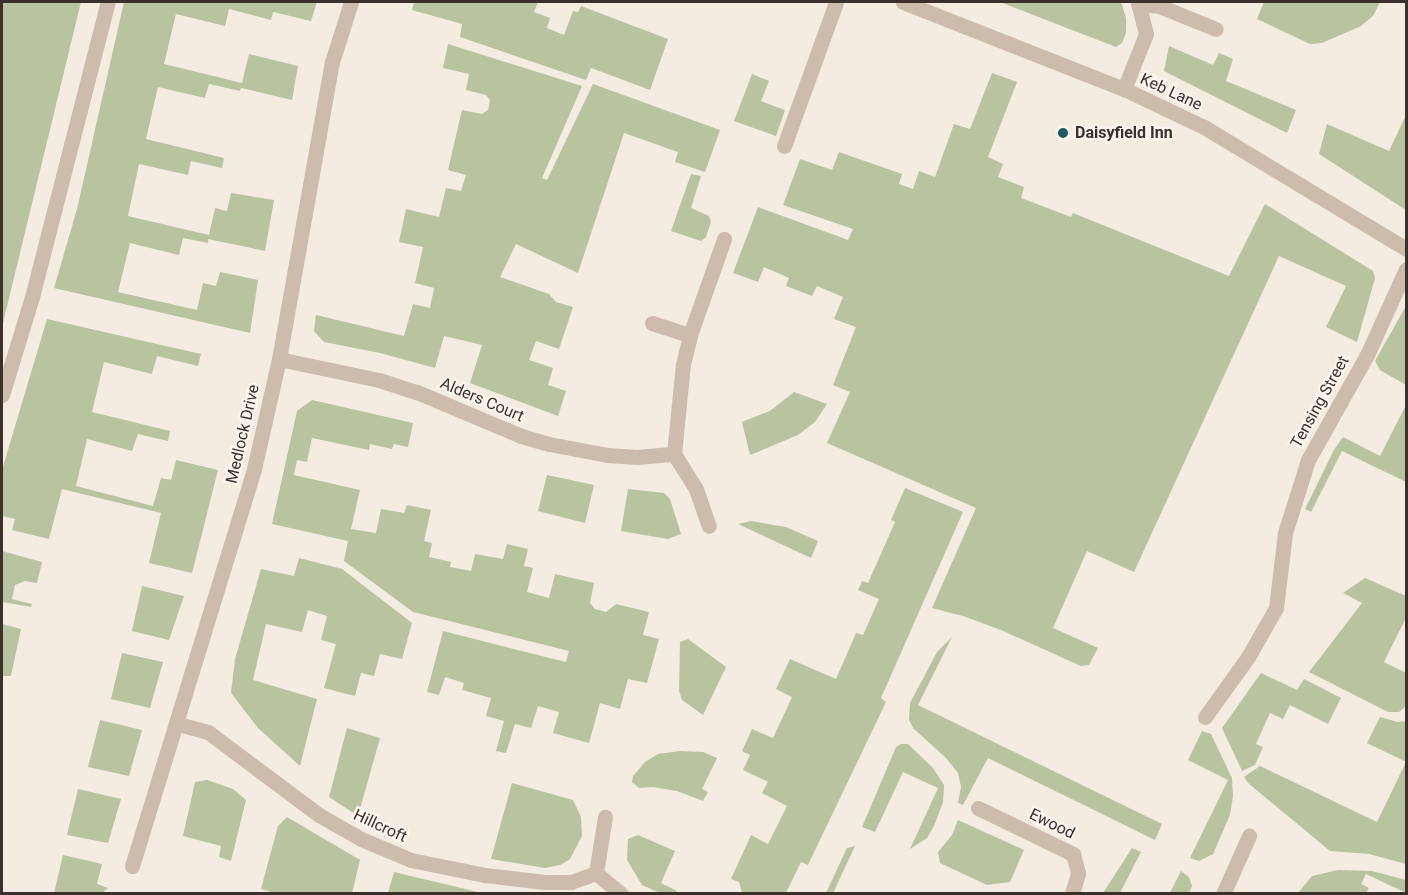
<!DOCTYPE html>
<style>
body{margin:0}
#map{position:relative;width:1408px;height:895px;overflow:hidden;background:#f4ebe1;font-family:Roboto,sans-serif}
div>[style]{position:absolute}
.green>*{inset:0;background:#b8c4a0}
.lane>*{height:15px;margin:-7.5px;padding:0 7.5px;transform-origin:7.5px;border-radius:7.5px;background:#cdbbac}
.street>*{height:15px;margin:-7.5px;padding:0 7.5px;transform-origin:7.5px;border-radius:7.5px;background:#cdbbac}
.dots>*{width:16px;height:16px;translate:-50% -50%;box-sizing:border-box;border:3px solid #fbf5ee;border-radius:50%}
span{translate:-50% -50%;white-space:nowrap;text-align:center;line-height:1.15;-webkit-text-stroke:5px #fbf5ee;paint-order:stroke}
.street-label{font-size:16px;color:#3b302b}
.poi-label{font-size:16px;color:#3b302b;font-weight:700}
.left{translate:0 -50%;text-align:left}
.frame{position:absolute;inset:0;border:3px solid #3b302b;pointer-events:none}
</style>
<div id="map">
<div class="green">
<div style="clip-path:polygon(2px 2px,81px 2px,2px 327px)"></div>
<div style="clip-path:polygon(124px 2px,317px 2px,311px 21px,273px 12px,271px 20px,229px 9px,225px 26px,176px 14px,164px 64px,242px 83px,249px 54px,298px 66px,292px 100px,241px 88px,240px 91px,209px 84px,205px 98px,158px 87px,146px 139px,224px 158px,222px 168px,191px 161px,188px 175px,139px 164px,128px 216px,209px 235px,215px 208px,227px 211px,231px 193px,274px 200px,265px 251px,208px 239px,208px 243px,183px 238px,179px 255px,130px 243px,118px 292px,197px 310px,203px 283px,216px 286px,220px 272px,258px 280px,250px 333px,54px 288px,77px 209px)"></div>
<div style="clip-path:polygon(414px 2px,538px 2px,534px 12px,550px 18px,547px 28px,564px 35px,573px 11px,578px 12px,581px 6px,668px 39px,650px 90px,591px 68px,586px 80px,460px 37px,462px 24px,412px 10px)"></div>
<div style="clip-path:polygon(1000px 2px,1121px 2px,1126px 18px,1126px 33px,1122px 43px,1116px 47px)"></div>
<div style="clip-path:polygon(1264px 2px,1380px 2px,1373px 16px,1361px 26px,1322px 43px,1310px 44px,1257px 19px)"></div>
<div style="clip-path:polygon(448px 44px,582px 86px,542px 178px,547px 180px,593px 84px,720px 130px,705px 172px,675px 162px,678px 152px,624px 133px,578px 273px,516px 244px,500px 277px,549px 294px,556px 302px,573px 307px,559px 349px,536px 341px,529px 360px,553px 368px,548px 385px,566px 391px,558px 416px,470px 383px,482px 345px,444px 336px,435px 368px,380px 353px,324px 342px,314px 331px,316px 315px,404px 336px,413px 304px,430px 308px,434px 288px,415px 283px,423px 247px,399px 242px,406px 209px,439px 217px,446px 188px,461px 191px,466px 175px,448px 170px,462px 110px,482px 114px,488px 110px,490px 100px,486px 95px,466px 90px,469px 74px,443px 68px)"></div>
<div style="clip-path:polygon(1169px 46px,1213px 65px,1219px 53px,1233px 59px,1226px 81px,1296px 110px,1287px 133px,1164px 71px)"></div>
<div style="clip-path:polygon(992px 73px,1017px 82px,988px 157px,1003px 164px,998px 177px,1024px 187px,1021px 198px,1071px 217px,1073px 213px,1229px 276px,1265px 204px,1373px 271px,1375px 278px,1357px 342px,1326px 327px,1346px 286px,1279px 256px,1134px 572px,1087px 551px,1053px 628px,1098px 648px,1089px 665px,1081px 666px,1001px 630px,963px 616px,932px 608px,976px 508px,827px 443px,850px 392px,833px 385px,856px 327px,834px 319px,843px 297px,817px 286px,812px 296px,786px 286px,789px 278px,764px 267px,758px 282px,733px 273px,758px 207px,848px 240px,853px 229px,783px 205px,800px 159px,832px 170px,839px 152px,902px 174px,899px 184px,913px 189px,919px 171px,935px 177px,954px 124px,970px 129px)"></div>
<div style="clip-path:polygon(752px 74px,769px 81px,761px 101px,785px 110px,776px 136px,734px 121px)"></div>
<div style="clip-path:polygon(1406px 115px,1406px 210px,1319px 154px,1327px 124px,1389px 151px)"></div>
<div style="clip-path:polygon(691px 174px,701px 176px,691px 208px,709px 216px,711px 222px,706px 237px,701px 241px,671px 231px)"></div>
<div style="clip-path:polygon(1406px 306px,1406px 385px,1380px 370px,1375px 361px)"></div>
<div style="clip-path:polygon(47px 319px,201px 354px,198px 366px,157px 356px,152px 374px,104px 362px,92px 412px,170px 431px,168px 441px,138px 434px,132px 451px,87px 439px,76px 486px,153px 506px,161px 478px,171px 480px,176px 460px,218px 470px,192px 573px,149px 563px,161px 513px,62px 489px,49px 539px,12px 530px,15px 519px,2px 516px,2px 470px)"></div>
<div style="clip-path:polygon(794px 392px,827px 404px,815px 422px,798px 435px,750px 455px,742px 422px,770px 411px)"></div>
<div style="clip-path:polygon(312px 400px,413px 423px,408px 447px,394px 444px,392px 449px,370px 444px,369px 450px,312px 438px,307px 462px,297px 460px,294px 475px,360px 490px,351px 529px,376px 533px,381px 509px,404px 513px,407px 505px,431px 510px,424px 541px,432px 543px,429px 557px,451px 562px,450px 567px,471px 571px,475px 554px,503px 559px,507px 544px,528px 549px,524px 566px,533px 568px,527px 592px,549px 598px,555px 574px,594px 583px,590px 603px,595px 609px,606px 612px,616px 604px,649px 612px,643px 635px,659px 639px,647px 683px,628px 679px,620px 709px,600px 703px,589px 743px,553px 733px,559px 712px,538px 706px,531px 728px,515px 724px,506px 753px,496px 751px,504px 721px,486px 716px,491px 698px,462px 690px,464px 683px,445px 677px,439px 695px,427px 692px,443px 631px,566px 662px,569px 651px,413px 612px,344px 561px,348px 541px,272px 524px,297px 411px)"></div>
<div style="clip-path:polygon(1406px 405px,1406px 482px,1342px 451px,1311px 512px,1305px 509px,1334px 450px,1343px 437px,1380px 456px)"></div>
<div style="clip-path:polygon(547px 475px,594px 485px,585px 523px,538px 511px)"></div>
<div style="clip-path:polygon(905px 488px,963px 512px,881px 698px,886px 702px,808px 865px,801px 862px,786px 893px,742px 893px,739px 882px,731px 879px,751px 835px,768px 844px,787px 806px,762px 793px,768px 782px,743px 770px,750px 755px,742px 751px,752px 729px,773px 738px,792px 697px,776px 689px,790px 659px,836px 679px,856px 633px,863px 635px,879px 599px,858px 590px,862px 581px,868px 583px,895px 522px,891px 520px)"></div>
<div style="clip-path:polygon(628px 489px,664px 493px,670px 499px,681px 534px,668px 539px,621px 531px)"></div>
<div style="clip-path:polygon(751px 521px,786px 527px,818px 541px,811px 558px,738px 524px)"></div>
<div style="clip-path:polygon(2px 551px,42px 562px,37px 583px,25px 581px,15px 585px,12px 599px,32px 604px,31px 607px,2px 602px)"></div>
<div style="clip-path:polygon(299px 558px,342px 569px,412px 623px,402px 659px,380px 654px,374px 676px,361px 673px,355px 696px,324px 688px,336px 644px,321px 640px,327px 616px,308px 610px,302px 632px,266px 624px,253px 680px,317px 699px,300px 766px,258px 728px,231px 693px,235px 659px,261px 569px,294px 576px)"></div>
<div style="clip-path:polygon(1365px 578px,1406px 596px,1406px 618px,1384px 662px,1406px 673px,1406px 706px,1399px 712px,1388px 712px,1309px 672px,1362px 603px,1343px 593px)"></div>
<div style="clip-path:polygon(142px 586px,184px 596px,169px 640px,132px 631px)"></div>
<div style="clip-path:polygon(2px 624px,21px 629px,11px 676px,2px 676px)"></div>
<div style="clip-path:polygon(952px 637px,918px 705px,1162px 824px,1155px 840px,988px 758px,963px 805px,958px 803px,961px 787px,958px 773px,946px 758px,913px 728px,909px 720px,910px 703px,937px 652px)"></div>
<div style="clip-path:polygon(688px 639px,726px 667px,703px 715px,682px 700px,679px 691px,680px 642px)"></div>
<div style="clip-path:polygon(122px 653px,163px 662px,150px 708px,111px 699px)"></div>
<div style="clip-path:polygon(1261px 673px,1297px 690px,1304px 679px,1341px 698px,1328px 724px,1290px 705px,1283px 719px,1270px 713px,1256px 744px,1263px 747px,1255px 765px,1242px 771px,1222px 728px)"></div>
<div style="clip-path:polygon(1380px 717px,1398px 722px,1406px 721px,1406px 864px,1369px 854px,1330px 851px,1248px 783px,1244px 777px,1260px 766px,1377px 822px,1406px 762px,1367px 743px)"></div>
<div style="clip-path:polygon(100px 720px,142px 730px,129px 776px,88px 767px)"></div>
<div style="clip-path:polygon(347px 728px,380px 738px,358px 816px,329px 797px)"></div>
<div style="clip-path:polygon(1202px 731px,1211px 734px,1232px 778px,1233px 796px,1230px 815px,1213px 854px,1199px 861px,1190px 858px,1228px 780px,1188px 760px)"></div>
<div style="clip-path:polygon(901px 744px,908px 744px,933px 768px,944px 785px,943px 802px,934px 826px,927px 838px,910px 849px,938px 788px,903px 772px,875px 832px,862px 827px,896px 747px)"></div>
<div style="clip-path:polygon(680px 751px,703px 752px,717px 758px,702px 789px,708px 792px,703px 801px,677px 791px,653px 787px,639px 788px,632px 782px,633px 776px,645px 762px,658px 754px)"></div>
<div style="clip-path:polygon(207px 780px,233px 789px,246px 800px,231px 861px,219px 857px,221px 846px,183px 836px,195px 782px)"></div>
<div style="clip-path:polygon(512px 783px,573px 800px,581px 817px,582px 836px,570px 859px,560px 865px,545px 868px,491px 859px)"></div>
<div style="clip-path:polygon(78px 789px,121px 799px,108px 843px,67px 835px)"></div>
<div style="clip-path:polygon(287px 817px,360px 860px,352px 893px,278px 894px,261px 889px,278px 826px)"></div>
<div style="clip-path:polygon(958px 820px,1024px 850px,1010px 882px,987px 885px,940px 863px,938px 852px,952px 835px)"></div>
<div style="clip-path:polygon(638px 835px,675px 851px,661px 883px,677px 891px,676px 893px,660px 893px,642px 885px,627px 860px,628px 839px)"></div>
<div style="clip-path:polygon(855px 846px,833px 893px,826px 893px,847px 848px)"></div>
<div style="clip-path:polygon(1132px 848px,1141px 852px,1120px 893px,1103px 893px)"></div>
<div style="clip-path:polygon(63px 855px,102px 864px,97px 884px,108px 888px,102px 893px,54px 893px)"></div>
<div style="clip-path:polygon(1338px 870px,1372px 871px,1406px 880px,1406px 893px,1366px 874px,1361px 884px,1369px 888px,1366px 893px,1298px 893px,1312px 876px)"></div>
<div style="clip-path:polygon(1181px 871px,1189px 877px,1192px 886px,1189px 893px,1170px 893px)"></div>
<div style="clip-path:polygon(394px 872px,478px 892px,478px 893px,388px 893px)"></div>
</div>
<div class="lane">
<div style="left:784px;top:146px;width:153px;rotate:-70.1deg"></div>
<div style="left:2px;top:395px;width:102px;rotate:-73deg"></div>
<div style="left:32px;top:297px;width:305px;rotate:-75.6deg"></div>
</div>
<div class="street">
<div style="left:903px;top:2px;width:238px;rotate:21.5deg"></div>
<div style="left:1124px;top:89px;width:89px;rotate:25.4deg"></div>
<div style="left:1204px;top:127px;width:236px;rotate:31.1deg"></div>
<div style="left:1138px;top:4px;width:21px;rotate:5deg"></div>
<div style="left:1159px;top:6px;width:61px;rotate:22deg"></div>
<div style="left:1124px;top:89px;width:59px;rotate:-68.2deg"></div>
<div style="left:1146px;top:34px;width:33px;rotate:-104deg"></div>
<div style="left:652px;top:323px;width:40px;rotate:18deg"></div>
<div style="left:279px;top:359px;width:102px;rotate:11.9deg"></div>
<div style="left:379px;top:380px;width:40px;rotate:18deg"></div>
<div style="left:417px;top:392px;width:113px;rotate:22.9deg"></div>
<div style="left:521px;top:436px;width:29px;rotate:16deg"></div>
<div style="left:549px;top:444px;width:59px;rotate:10.7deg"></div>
<div style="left:607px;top:455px;width:30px;rotate:4deg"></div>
<div style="left:637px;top:457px;width:37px;rotate:-5deg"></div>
<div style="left:674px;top:454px;width:90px;rotate:-84.3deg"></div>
<div style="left:683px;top:364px;width:30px;rotate:-76deg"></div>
<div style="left:690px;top:335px;width:102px;rotate:-70.5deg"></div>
<div style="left:674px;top:454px;width:41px;rotate:57.8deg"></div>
<div style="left:696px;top:489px;width:39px;rotate:71deg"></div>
<div style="left:1205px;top:717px;width:74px;rotate:-54.4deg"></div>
<div style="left:1248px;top:657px;width:56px;rotate:-60.3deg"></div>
<div style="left:1276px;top:608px;width:76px;rotate:-83.2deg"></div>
<div style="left:1285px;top:533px;width:77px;rotate:-72.5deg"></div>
<div style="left:1308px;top:460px;width:120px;rotate:-60.7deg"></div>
<div style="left:1367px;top:355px;width:94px;rotate:-65.6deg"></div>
<div style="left:178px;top:724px;width:31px;rotate:15deg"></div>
<div style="left:208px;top:732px;width:139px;rotate:36.8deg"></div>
<div style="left:319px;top:815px;width:48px;rotate:29.7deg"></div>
<div style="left:361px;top:839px;width:54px;rotate:22.8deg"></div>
<div style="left:411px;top:860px;width:76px;rotate:11.5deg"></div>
<div style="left:485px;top:875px;width:60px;rotate:6.7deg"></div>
<div style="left:545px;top:882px;width:26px"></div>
<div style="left:571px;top:882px;width:27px;rotate:-20deg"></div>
<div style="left:978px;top:808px;width:106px;rotate:25.8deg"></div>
<div style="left:1073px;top:854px;width:20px;rotate:75deg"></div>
<div style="left:1078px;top:873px;width:22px;rotate:106deg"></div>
<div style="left:132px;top:866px;width:415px;rotate:-72.9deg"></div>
<div style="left:254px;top:469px;width:113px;rotate:-77.2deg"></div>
<div style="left:279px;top:359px;width:302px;rotate:-79.9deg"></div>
<div style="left:332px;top:62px;width:63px;rotate:-72.4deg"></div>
<div style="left:596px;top:873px;width:57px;rotate:-80.9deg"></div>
<div style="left:596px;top:873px;width:33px;rotate:40deg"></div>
<div style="left:1223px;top:894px;width:64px;rotate:-65.9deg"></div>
</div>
<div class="dots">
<div style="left:1063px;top:133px;background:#1f5a5e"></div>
</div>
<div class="street-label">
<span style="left:1171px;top:92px;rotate:25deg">Keb Lane</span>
<span style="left:482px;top:400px;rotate:23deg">Alders Court</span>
<span style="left:1320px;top:402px;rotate:-61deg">Tensing Street</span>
<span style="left:243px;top:434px;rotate:-77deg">Medlock Drive</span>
<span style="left:1052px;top:824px;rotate:26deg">Ewood</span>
<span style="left:380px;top:826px;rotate:25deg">Hillcroft</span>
</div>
<div class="poi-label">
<span class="left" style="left:1075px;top:133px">Daisyfield Inn</span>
</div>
<div class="frame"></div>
</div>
